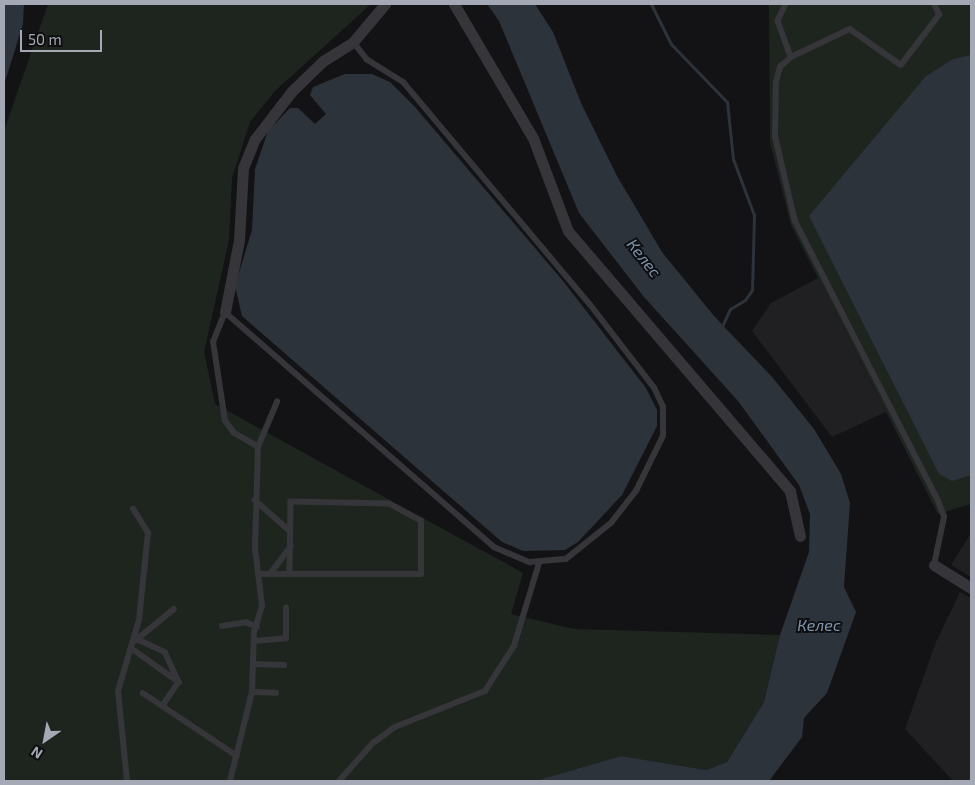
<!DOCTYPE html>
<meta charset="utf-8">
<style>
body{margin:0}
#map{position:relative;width:975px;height:785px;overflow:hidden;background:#131315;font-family:"Exo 2",sans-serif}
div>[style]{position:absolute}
.built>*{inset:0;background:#201f22}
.green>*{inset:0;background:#1e251f}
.water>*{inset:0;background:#2c333a}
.stream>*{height:3px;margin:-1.5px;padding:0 1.5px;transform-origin:1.5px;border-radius:1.5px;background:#2c333a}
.lane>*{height:5.5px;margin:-2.75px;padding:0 2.75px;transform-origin:2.75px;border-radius:2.75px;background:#35353a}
.street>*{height:11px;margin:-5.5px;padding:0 5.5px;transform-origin:5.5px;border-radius:5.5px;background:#35353a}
span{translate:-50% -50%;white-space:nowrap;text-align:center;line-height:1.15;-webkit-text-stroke:4px #0f0e10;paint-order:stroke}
.water-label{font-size:16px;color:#7d95af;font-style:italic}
.frame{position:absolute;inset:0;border:5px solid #a5a9b5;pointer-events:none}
.north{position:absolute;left:20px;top:715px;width:50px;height:50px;-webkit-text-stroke:4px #0f0e10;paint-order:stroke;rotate:213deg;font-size:14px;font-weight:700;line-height:20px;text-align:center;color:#a5a9b5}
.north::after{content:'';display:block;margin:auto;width:18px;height:22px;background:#a5a9b5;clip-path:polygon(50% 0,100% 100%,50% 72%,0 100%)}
.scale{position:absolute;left:20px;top:30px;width:82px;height:22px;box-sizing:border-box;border:2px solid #a5a9b5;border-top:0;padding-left:6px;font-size:15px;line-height:18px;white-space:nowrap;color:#a5a9b5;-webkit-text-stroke:4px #0f0e10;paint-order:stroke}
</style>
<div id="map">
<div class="built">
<div style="clip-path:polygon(818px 278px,886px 412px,832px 437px,752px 331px,771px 303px)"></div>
<div style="clip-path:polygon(971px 533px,971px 577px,951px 565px)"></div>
<div style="clip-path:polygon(960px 592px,971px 598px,971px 781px,953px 781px,905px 729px,936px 642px)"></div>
</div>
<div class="green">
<div style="clip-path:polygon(48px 4px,371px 4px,275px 91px,250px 122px,232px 178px,229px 240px,204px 352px,215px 404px,523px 573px,511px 614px,574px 629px,780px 635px,764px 702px,727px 762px,706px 770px,621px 756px,535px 781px,4px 781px,4px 131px)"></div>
<div style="clip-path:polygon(769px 4px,971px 4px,971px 504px,938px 514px,791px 225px,770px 142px)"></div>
</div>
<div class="water">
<div style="clip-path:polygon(4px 4px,24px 4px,23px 24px,4px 85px)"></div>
<div style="clip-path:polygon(487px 4px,535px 4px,553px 32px,581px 103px,617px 176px,662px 252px,714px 316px,773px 378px,814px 429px,841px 474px,850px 503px,844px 587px,856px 612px,827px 693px,804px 718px,802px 737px,769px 781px,535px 781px,621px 756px,706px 770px,727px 762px,764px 702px,780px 635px,809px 552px,810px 514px,799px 485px,738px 401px,644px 297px,579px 213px,499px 21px)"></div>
<div style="clip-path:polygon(971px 55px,971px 475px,952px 481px,939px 474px,809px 216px,926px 76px,953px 59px)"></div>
<div style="clip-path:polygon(345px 74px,372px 74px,390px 82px,415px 107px,563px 281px,646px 388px,657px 410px,657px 426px,622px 495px,578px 542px,565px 550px,523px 551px,502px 542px,242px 316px,235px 286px,252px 230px,255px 169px,268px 131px,290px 108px,298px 108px,315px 124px,326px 114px,310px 95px,313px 87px)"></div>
</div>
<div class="stream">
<div style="left:651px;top:4px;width:45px;rotate:63.4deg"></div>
<div style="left:671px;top:44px;width:81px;rotate:46deg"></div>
<div style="left:727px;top:102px;width:57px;rotate:84deg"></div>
<div style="left:733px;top:159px;width:60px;rotate:69.4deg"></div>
<div style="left:754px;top:215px;width:75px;rotate:91.5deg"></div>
<div style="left:752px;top:290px;width:12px;rotate:125deg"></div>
<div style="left:745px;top:300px;width:17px;rotate:149deg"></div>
<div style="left:730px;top:309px;width:21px;rotate:115deg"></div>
</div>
<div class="lane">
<div style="left:786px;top:4px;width:19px;rotate:115deg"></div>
<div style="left:778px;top:21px;width:38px;rotate:70deg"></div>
<div style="left:258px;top:447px;width:28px;rotate:-150deg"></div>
<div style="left:234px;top:433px;width:15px;rotate:-127deg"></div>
<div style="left:225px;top:421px;width:80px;rotate:-98.6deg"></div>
<div style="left:213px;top:342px;width:32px;rotate:-68deg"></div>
<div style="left:225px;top:312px;width:357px;rotate:41.1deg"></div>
<div style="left:494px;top:547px;width:39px;rotate:23deg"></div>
<div style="left:530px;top:562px;width:36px;rotate:-5deg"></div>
<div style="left:566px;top:559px;width:58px;rotate:-38.7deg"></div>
<div style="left:611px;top:523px;width:41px;rotate:-52deg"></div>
<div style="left:636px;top:491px;width:61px;rotate:-63.9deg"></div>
<div style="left:663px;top:436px;width:29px;rotate:-90deg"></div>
<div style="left:663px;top:407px;width:21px;rotate:-115deg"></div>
<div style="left:654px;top:388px;width:105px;rotate:-127.6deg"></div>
<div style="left:590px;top:305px;width:290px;rotate:-130deg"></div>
<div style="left:404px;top:83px;width:44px;rotate:-148.1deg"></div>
<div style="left:367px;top:60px;width:23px;rotate:-128deg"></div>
<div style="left:255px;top:500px;width:47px;rotate:41.5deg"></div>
<div style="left:934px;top:565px;width:49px;rotate:-78.2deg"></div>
<div style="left:944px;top:517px;width:17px;rotate:-111deg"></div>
<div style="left:938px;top:501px;width:314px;rotate:-117.1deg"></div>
<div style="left:795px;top:222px;width:87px;rotate:-103.2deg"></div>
<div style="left:775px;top:137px;width:55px;rotate:-89deg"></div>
<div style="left:776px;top:82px;width:16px;rotate:-75deg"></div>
<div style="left:780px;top:67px;width:15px;rotate:-42deg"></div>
<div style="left:791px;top:57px;width:65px;rotate:-25.4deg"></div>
<div style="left:850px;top:29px;width:62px;rotate:35.2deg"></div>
<div style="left:901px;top:65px;width:63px;rotate:-52.8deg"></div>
<div style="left:939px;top:15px;width:12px;rotate:-114deg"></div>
<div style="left:260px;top:574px;width:161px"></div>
<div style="left:421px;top:574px;width:53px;rotate:-90deg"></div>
<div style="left:421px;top:521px;width:36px;rotate:-152deg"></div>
<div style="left:389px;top:504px;width:98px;rotate:-178.8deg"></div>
<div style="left:291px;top:502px;width:71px;rotate:90.8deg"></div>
<div style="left:270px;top:574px;width:34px;rotate:-53deg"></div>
<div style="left:222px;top:626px;width:24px;rotate:-9deg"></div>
<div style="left:246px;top:622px;width:12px;rotate:24deg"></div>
<div style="left:137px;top:639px;width:31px;rotate:25deg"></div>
<div style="left:165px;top:652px;width:33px;rotate:65deg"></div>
<div style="left:135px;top:641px;width:50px;rotate:-39.4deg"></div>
<div style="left:254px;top:641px;width:32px;rotate:-5deg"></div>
<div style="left:286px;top:638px;width:30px;rotate:-90deg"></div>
<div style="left:131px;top:648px;width:59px;rotate:35.3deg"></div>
<div style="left:179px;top:682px;width:29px;rotate:124deg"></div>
<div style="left:253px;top:664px;width:31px;rotate:2deg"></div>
<div style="left:252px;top:692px;width:24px;rotate:2deg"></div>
<div style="left:143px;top:693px;width:113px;rotate:33.8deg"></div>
<div style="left:127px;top:781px;width:90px;rotate:-95.7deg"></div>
<div style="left:118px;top:691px;width:74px;rotate:-73.5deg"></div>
<div style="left:139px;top:620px;width:87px;rotate:-84.1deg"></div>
<div style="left:148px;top:533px;width:28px;rotate:-122deg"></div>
<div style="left:230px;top:781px;width:92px;rotate:-76.1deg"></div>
<div style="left:252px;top:692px;width:60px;rotate:-88.1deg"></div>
<div style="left:254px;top:632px;width:27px;rotate:-73deg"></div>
<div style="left:262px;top:606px;width:58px;rotate:-96.9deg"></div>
<div style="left:255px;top:548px;width:101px;rotate:-88.3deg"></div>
<div style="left:258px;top:447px;width:49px;rotate:-67.1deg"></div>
<div style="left:339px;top:781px;width:51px;rotate:-48.2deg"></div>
<div style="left:373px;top:743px;width:27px;rotate:-36deg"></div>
<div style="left:395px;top:727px;width:97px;rotate:-21.8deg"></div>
<div style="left:485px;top:691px;width:54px;rotate:-57.2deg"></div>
<div style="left:514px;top:646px;width:87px;rotate:-73.2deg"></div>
</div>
<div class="street">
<div style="left:454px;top:4px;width:156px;rotate:59.5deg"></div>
<div style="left:533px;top:138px;width:99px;rotate:69.4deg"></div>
<div style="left:568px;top:231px;width:342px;rotate:49.5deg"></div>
<div style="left:790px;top:491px;width:46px;rotate:77.5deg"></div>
<div style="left:225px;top:312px;width:73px;rotate:-79deg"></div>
<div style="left:239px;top:240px;width:72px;rotate:-86.8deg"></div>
<div style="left:243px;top:168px;width:31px;rotate:-68deg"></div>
<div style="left:255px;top:139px;width:61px;rotate:-52.4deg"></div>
<div style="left:292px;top:91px;width:43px;rotate:-44.1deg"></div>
<div style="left:323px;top:61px;width:36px;rotate:-32deg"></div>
<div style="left:353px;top:42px;width:50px;rotate:-49.9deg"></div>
<div style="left:934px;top:565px;width:44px;rotate:31.9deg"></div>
</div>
<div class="water-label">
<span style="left:644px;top:258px;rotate:52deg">Келес</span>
<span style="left:819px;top:625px">Келес</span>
</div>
<div class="frame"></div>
<div class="north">N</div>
<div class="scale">50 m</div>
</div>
